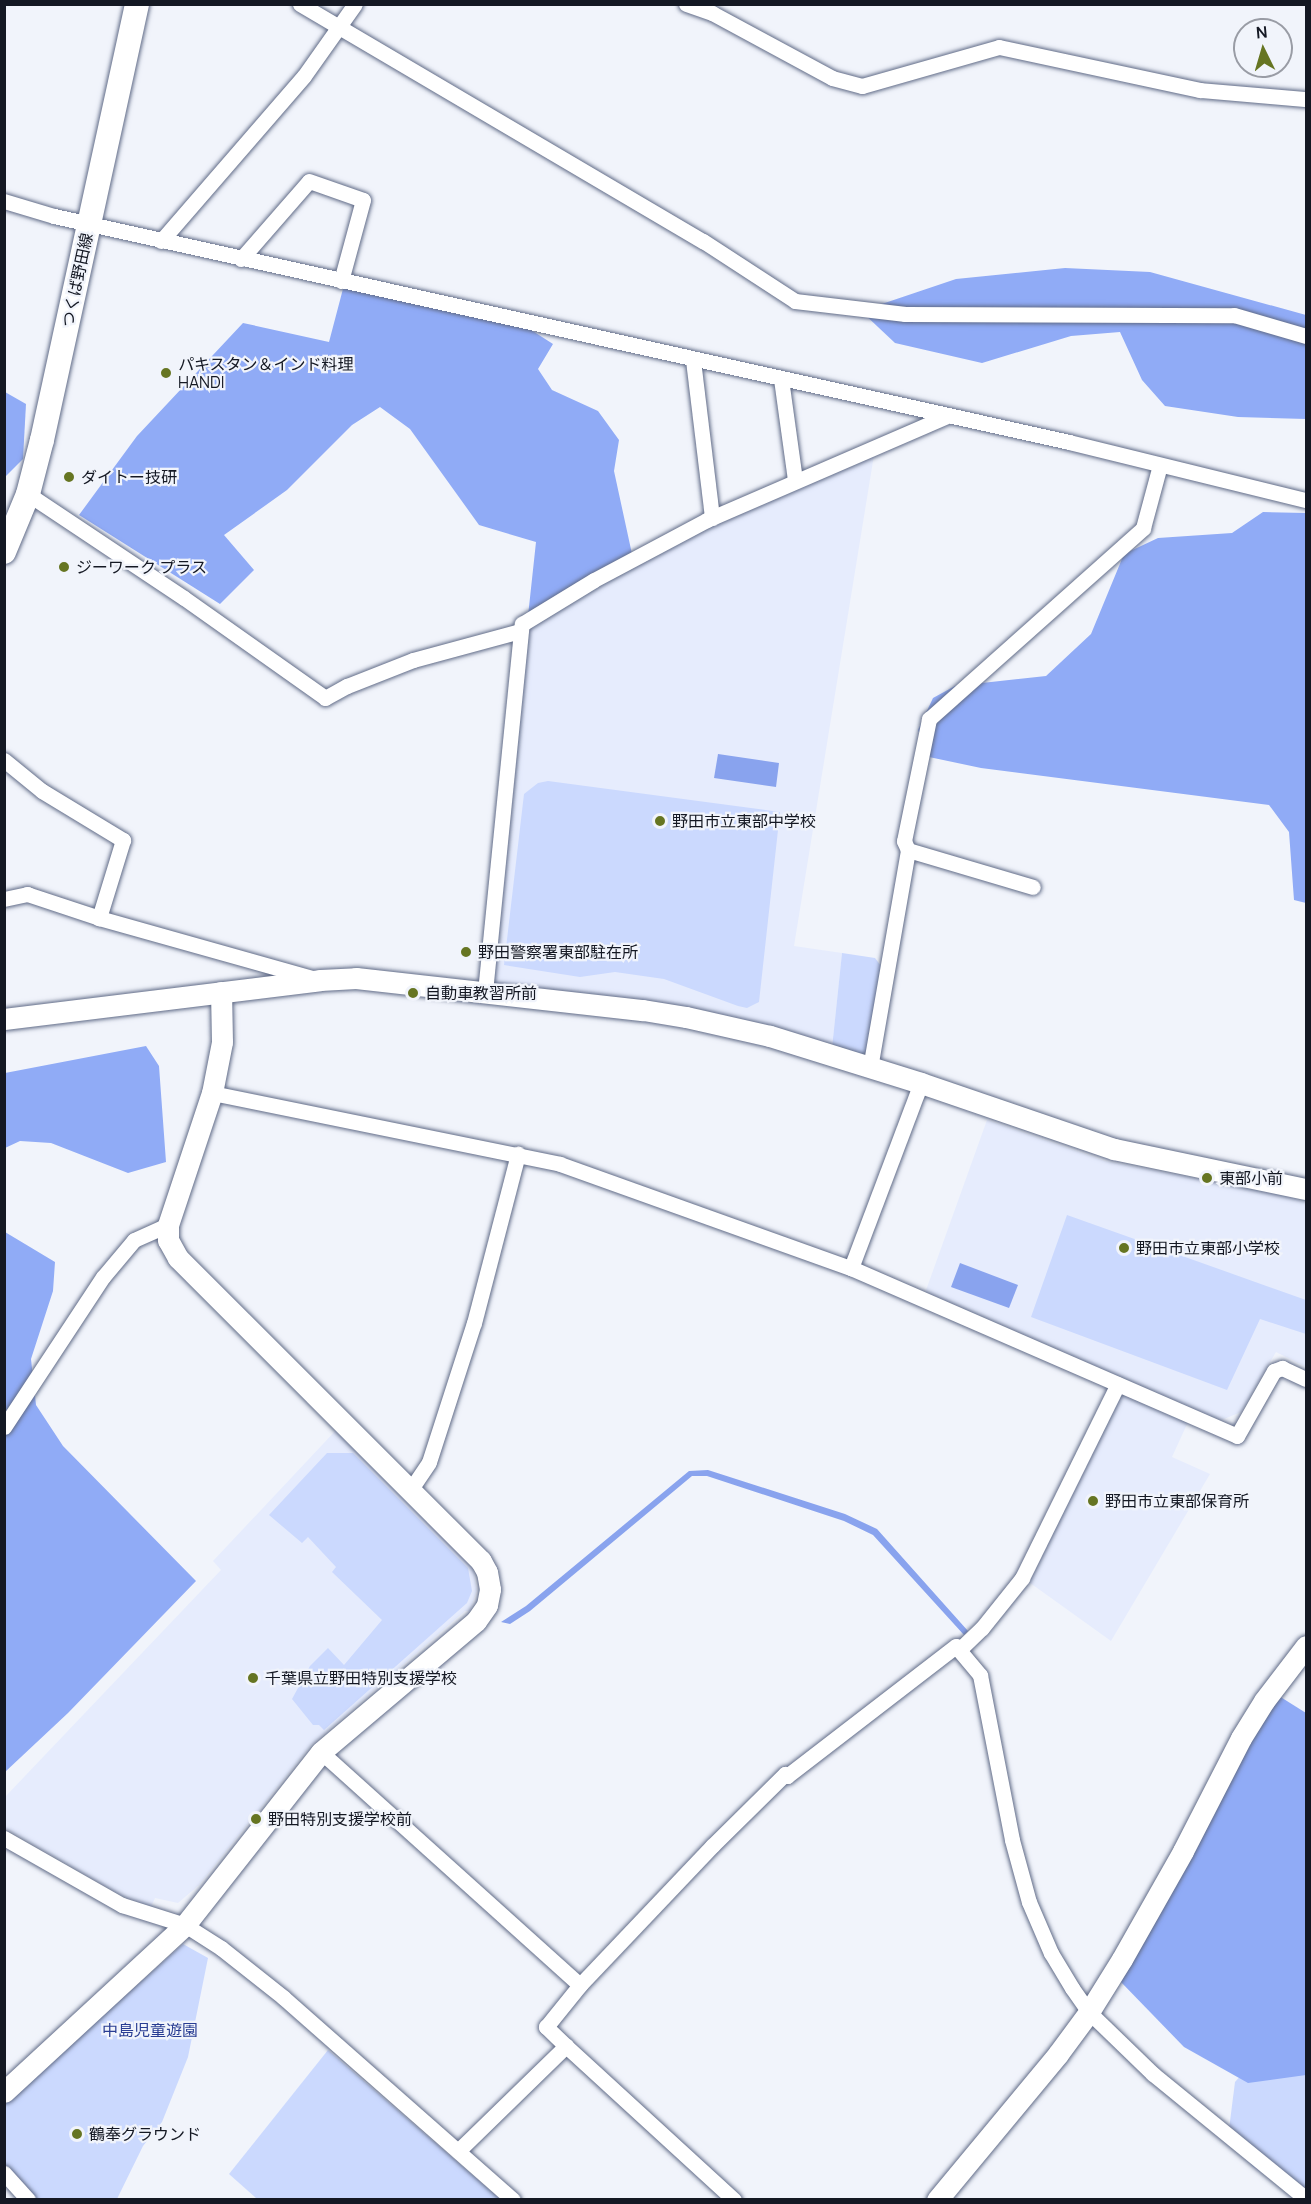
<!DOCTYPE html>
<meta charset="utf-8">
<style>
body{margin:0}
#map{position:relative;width:1311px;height:2204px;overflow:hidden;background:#f1f4fb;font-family:Manrope,"Noto Sans JP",sans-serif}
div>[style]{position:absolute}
.built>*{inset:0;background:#e6ecfd}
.green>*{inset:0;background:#cbd9fe}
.forest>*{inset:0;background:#90abf6}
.water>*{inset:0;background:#89a3ee}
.roads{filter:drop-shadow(0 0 2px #606b87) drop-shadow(0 0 2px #606b87)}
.street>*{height:15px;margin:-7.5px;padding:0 7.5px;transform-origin:7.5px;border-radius:7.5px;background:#fff}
.secondary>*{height:21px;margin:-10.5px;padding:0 10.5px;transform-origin:10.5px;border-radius:10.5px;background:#fff}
.primary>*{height:24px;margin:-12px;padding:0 12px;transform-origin:12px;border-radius:12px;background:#fff}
.dots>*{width:16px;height:16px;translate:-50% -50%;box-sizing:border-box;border:3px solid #f1f4fb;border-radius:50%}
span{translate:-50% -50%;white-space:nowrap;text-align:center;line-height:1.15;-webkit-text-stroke:4.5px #f1f4fb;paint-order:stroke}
.street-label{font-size:16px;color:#141823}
.poi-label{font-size:16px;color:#141823}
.left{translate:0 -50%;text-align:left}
.park-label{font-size:16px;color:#293d93}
.frame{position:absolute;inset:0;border:6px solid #141823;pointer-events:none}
.north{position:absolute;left:1233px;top:18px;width:60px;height:60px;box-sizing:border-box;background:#f1f4fb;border:2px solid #999ca5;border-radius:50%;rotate:355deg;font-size:16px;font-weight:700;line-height:24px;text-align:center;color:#141823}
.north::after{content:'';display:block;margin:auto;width:21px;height:27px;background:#667522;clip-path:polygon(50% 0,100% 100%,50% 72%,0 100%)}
</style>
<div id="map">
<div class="built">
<div style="clip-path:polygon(874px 455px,794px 946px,842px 953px,832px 1048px,750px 1021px,675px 1005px,497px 985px,494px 980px,525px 630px,584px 593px,724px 519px)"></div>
<div style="clip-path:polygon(987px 1120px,1105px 1161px,1287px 1196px,1306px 1203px,1306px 1367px,1276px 1352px,1241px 1412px,1219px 1421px,925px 1293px)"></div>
<div style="clip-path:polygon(1124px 1395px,1188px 1422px,1172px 1457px,1210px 1474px,1111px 1641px,1026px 1580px,1116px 1396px)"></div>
<div style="clip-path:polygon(338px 1428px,469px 1561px,473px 1569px,477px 1590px,470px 1611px,465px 1611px,311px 1745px,199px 1885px,178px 1903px,155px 1898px,151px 1907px,122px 1896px,5px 1828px,5px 1797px,221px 1570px,213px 1561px)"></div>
</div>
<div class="green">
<div style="clip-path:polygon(548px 781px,780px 812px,759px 1002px,747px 1008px,738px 1006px,664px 979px,615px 972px,580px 977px,504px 965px,524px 794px,538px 783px)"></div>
<div style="clip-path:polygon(842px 953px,875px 958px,884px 970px,866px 1058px,832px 1048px)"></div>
<div style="clip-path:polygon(1067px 1215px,1306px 1300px,1306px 1334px,1260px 1319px,1227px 1390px,1031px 1317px)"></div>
<div style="clip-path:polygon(327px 1453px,353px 1453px,468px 1568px,472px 1591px,467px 1603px,324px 1730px,319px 1725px,313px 1725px,292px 1699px,310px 1666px,328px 1648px,344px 1665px,382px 1620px,332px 1572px,336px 1567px,308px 1537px,302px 1543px,269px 1515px)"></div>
<div style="clip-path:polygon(183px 1944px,208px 1958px,188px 2057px,162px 2122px,143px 2146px,117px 2199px,35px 2199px,5px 2166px,4px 2104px)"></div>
<div style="clip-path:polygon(1306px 2001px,1306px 2197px,1280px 2185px,1252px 2166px,1228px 2137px,1235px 2082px)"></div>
<div style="clip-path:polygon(328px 2050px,500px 2199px,257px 2199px,229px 2174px)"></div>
</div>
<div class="forest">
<div style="clip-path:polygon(1065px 268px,1150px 272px,1306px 315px,1306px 419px,1238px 417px,1165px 406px,1142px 380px,1120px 332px,1071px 336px,982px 363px,895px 343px,861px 311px,956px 279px)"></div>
<div style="clip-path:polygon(344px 285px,528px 328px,553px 344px,538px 369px,552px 390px,598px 411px,619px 440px,614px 471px,632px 554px,528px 616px,536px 542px,479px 525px,410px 429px,380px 407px,352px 425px,287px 490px,224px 535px,254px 570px,220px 604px,79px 515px,137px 436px,243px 323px,329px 342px)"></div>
<div style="clip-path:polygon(5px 392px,26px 404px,23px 459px,5px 477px)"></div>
<div style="clip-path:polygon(1263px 512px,1306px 513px,1306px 903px,1294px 900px,1289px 832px,1269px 805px,981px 768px,929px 757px,918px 730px,933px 698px,955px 686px,1046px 676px,1091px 634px,1124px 554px,1158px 538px,1232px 533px)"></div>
<div style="clip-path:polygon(146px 1046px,159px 1066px,166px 1162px,128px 1173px,51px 1143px,20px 1141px,5px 1148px,5px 1073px)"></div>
<div style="clip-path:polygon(5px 1232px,55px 1262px,53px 1291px,31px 1359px,36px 1405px,63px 1446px,196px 1581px,68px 1713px,5px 1772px)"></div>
<div style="clip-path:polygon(1279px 1696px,1306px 1713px,1306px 2075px,1248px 2083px,1184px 2047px,1119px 1980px,1263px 1719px)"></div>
</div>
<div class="water">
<div style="clip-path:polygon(718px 754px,779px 763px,776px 787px,714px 778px)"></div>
<div style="clip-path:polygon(960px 1263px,1018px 1285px,1009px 1308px,951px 1287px)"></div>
<div style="clip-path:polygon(708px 1470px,845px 1514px,877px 1529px,968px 1631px,964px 1635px,873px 1535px,844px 1521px,707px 1476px,692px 1476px,530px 1611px,510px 1624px,501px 1622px,526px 1606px,689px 1471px)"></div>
</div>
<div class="roads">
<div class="street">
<div style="left:300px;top:4px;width:468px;rotate:30.5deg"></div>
<div style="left:703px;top:241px;width:110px;rotate:33.1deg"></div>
<div style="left:795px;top:301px;width:111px;rotate:6.7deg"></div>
<div style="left:905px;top:314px;width:329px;rotate:0.2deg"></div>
<div style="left:1234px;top:315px;width:75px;rotate:16.3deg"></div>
<div style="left:686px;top:4px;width:28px;rotate:19deg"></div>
<div style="left:712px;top:13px;width:136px;rotate:28.4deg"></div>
<div style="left:832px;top:78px;width:31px;rotate:15deg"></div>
<div style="left:862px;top:86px;width:142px;rotate:-15.9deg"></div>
<div style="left:999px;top:47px;width:206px;rotate:12.1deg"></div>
<div style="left:1200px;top:90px;width:106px;rotate:4.9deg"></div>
<div style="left:4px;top:201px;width:52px;rotate:16.7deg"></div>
<div style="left:54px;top:216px;width:1040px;rotate:12.55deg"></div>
<div style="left:1069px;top:442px;width:244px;rotate:13.8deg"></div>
<div style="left:161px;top:241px;width:218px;rotate:-49.1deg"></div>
<div style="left:304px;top:76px;width:88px;rotate:-54.7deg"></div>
<div style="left:241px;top:259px;width:103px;rotate:-48.9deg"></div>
<div style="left:309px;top:181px;width:57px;rotate:19.4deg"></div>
<div style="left:363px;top:200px;width:84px;rotate:105.2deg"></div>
<div style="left:693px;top:360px;width:159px;rotate:83.1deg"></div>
<div style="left:781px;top:379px;width:102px;rotate:82.1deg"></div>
<div style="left:28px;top:494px;width:187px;rotate:33.7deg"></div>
<div style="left:184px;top:598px;width:173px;rotate:35.3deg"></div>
<div style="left:325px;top:698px;width:25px;rotate:-29deg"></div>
<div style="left:347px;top:686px;width:71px;rotate:-21.5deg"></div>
<div style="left:413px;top:660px;width:111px;rotate:-15.2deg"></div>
<div style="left:4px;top:760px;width:49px;rotate:39.2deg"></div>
<div style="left:42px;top:791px;width:95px;rotate:31.2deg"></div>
<div style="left:123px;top:840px;width:82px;rotate:107.1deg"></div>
<div style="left:908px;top:850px;width:130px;rotate:16.5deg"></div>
<div style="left:4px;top:899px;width:24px;rotate:-12deg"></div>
<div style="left:27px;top:894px;width:76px;rotate:18.4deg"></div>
<div style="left:99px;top:918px;width:225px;rotate:15.7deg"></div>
<div style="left:485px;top:992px;width:370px;rotate:-84.3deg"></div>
<div style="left:522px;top:624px;width:84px;rotate:-31.4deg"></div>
<div style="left:594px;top:580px;width:128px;rotate:-28deg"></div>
<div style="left:707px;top:520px;width:262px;rotate:-23.4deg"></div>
<div style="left:870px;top:1068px;width:221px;rotate:-80.1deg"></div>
<div style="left:908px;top:850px;width:10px;rotate:-114deg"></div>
<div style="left:904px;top:841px;width:125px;rotate:-78.4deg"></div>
<div style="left:929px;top:719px;width:287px;rotate:-41.7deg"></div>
<div style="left:1143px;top:528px;width:65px;rotate:-74.9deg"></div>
<div style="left:212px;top:1093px;width:355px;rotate:11.5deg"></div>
<div style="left:560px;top:1164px;width:309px;rotate:19.7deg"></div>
<div style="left:851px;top:1268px;width:421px;rotate:23.5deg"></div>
<div style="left:1237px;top:1436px;width:75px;rotate:-60.4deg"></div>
<div style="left:1274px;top:1371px;width:9px;rotate:-21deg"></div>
<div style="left:1282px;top:1368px;width:26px;rotate:25deg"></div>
<div style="left:851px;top:1268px;width:198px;rotate:-69.3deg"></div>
<div style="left:4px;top:1427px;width:180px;rotate:-56.6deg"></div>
<div style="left:103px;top:1277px;width:48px;rotate:-50deg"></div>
<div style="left:134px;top:1240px;width:37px;rotate:-24deg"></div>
<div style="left:411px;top:1489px;width:32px;rotate:-56deg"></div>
<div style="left:429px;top:1462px;width:146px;rotate:-72.1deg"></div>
<div style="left:474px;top:1323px;width:175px;rotate:-75.4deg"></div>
<div style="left:959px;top:1650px;width:33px;rotate:50deg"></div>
<div style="left:980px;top:1675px;width:168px;rotate:79deg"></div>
<div style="left:1012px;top:1840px;width:64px;rotate:74.7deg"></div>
<div style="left:1029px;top:1902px;width:56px;rotate:66.7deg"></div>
<div style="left:1051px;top:1953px;width:41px;rotate:59deg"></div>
<div style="left:1072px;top:1988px;width:29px;rotate:55deg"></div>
<div style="left:1089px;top:2012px;width:89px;rotate:44.1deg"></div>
<div style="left:1153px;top:2074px;width:198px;rotate:39.2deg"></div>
<div style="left:321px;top:1752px;width:348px;rotate:42deg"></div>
<div style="left:4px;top:1838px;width:136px;rotate:29.6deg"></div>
<div style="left:122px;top:1905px;width:66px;rotate:17.6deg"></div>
<div style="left:185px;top:1925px;width:43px;rotate:32.6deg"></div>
<div style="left:221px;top:1948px;width:80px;rotate:38.4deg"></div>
<div style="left:284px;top:1998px;width:305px;rotate:41.4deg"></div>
<div style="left:566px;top:2046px;width:228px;rotate:42.5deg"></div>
<div style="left:458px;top:2151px;width:151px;rotate:-44.2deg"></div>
<div style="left:566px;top:2046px;width:28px;rotate:-136deg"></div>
<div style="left:546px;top:2027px;width:54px;rotate:-51deg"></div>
<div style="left:580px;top:1985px;width:192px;rotate:-46.5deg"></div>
<div style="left:712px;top:1846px;width:103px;rotate:-44.6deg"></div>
<div style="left:785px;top:1774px;width:3px;rotate:45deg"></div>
<div style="left:787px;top:1776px;width:213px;rotate:-37.6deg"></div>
<div style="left:956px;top:1646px;width:5px;rotate:53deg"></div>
<div style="left:959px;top:1650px;width:32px;rotate:-44deg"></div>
<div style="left:982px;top:1628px;width:64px;rotate:-51.3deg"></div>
<div style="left:1022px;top:1578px;width:216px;rotate:-63.7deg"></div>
<div style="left:4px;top:2173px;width:36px;rotate:48deg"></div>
</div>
<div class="secondary">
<div style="left:4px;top:1019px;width:318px;rotate:-7deg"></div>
<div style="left:320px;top:980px;width:36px;rotate:-3deg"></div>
<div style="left:356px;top:978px;width:289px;rotate:6.4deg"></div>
<div style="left:643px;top:1010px;width:44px;rotate:9.2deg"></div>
<div style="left:686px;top:1017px;width:86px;rotate:12.7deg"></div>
<div style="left:770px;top:1036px;width:158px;rotate:17.3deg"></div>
<div style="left:921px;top:1083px;width:204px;rotate:18.9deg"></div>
<div style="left:1114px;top:1149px;width:196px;rotate:11.8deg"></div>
<div style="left:4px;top:2092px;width:246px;rotate:-42.7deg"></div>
<div style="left:185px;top:1925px;width:220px;rotate:-51.8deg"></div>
<div style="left:321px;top:1752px;width:203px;rotate:-40.2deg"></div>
<div style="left:476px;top:1621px;width:19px;rotate:-55deg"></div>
<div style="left:487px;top:1605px;width:16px;rotate:-79deg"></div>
<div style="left:490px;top:1589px;width:17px;rotate:-100deg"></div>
<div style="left:487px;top:1572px;width:13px;rotate:-119deg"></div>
<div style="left:481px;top:1561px;width:429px;rotate:-135deg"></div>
<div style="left:178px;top:1258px;width:21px;rotate:-119deg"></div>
<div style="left:168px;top:1240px;width:15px;rotate:-90deg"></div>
<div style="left:168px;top:1225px;width:139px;rotate:-71.6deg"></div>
<div style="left:212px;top:1093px;width:52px;rotate:-78.9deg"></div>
<div style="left:222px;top:1042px;width:50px;rotate:-91.1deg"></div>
<div style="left:937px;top:2200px;width:190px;rotate:-50.3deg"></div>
<div style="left:1058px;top:2054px;width:52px;rotate:-53.6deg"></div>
<div style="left:1089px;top:2012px;width:62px;rotate:-58.1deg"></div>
<div style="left:1122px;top:1959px;width:124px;rotate:-60.5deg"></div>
<div style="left:1183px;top:1851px;width:127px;rotate:-62.8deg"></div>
<div style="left:1241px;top:1738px;width:44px;rotate:-58.1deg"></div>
<div style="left:1264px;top:1701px;width:69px;rotate:-52.6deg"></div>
</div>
<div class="primary">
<div style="left:4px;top:552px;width:63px;rotate:-67.5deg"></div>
<div style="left:28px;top:494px;width:56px;rotate:-75.5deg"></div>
<div style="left:42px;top:440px;width:446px;rotate:-77.7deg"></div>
</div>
</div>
<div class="dots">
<div style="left:166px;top:373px;background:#667522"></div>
<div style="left:69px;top:477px;background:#667522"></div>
<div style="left:64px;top:567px;background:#667522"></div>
<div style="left:660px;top:821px;background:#667522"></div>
<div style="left:466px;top:952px;background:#667522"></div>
<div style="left:413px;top:993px;background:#667522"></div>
<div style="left:1207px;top:1178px;background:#667522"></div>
<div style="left:1124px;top:1248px;background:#667522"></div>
<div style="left:1093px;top:1501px;background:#667522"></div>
<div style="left:253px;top:1678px;background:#667522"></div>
<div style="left:256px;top:1819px;background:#667522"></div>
<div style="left:77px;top:2134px;background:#667522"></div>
</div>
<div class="street-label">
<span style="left:77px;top:280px;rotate:-78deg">つくば野田線</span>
</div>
<div class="poi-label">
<span class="left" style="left:178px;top:373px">パキスタン＆インド料理<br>HANDI</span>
<span class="left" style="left:81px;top:477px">ダイトー技研</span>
<span class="left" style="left:76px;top:567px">ジーワーク プラス</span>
<span class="left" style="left:672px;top:821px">野田市立東部中学校</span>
<span class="left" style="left:478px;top:952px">野田警察署東部駐在所</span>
<span class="left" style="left:425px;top:993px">自動車教習所前</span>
<span class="left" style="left:1219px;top:1178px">東部小前</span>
<span class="left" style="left:1136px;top:1248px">野田市立東部小学校</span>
<span class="left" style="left:1105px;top:1501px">野田市立東部保育所</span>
<span class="left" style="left:265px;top:1678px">千葉県立野田特別支援学校</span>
<span class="left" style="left:268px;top:1819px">野田特別支援学校前</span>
<span class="left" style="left:89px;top:2134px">鶴奉グラウンド</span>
</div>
<div class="park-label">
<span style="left:150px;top:2030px">中島児童遊園</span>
</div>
<div class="frame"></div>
<div class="north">N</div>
</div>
